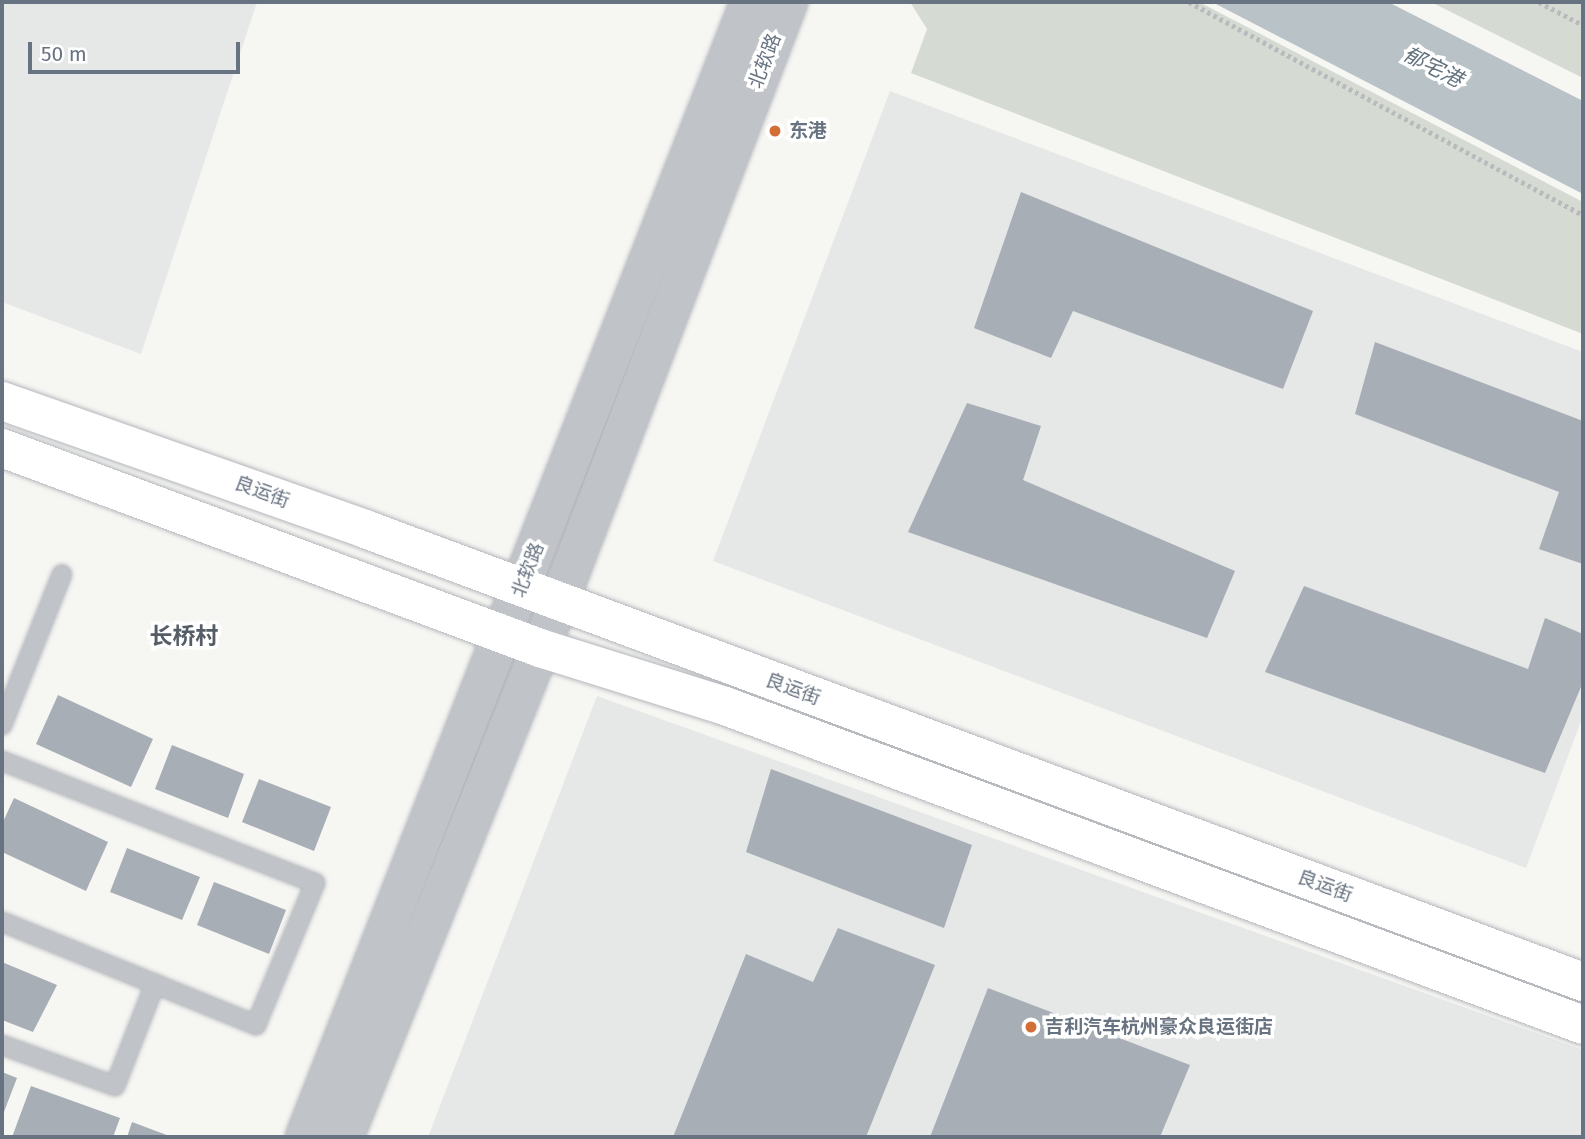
<!DOCTYPE html>
<meta charset="utf-8">
<style>
body{margin:0}
#map{position:relative;width:1585px;height:1139px;overflow:hidden;background:#f6f6f3;font-family:"Fira Sans","Noto Sans SC",sans-serif}
div>[style]{position:absolute}
.built>*{inset:0;background:#e6e8e7}
.green>*{inset:0;background:#d5dbd3}
.water>*{inset:0;background:#b9c2c7}
.building>*{inset:0;background:#a8aeb5}
.path>*{height:4.5px;margin-top:-2.25px;transform-origin:0;background:repeating-linear-gradient(90deg,#b8babd 0 3.5px,transparent 0 7px)}
.roads{filter:drop-shadow(0 0 2px #b3b6bb) drop-shadow(0 0 2px #b3b6bb)}
.service>*{height:18px;margin:-9px;padding:0 9px;transform-origin:9px;border-radius:9px;background:#c0c3c7}
.tertiary>*{height:38px;margin:-19px;padding:0 19px;transform-origin:19px;border-radius:19px;background:#c0c3c7}
.secondary>*{height:38px;margin:-19px;padding:0 19px;transform-origin:19px;border-radius:19px;background:#fff}
.dots>*{width:19px;height:19px;translate:-50% -50%;box-sizing:border-box;border:4px solid #fff;border-radius:50%}
span{translate:-50% -50%;white-space:nowrap;text-align:center;line-height:1.15;-webkit-text-stroke:7px #fff;paint-order:stroke}
.street-label{font-size:19px;color:#687381}
.poi-label{font-size:19px;color:#687381;font-weight:700}
.left{translate:0 -50%;text-align:left}
.water-label{font-size:21px;color:#63737e;font-style:italic}
.quarter-label{font-size:23px;color:#555d67;font-weight:700}
.frame{position:absolute;inset:0;border:4px solid #687381;pointer-events:none}
.scale{position:absolute;left:28px;top:42px;width:212px;height:32px;box-sizing:border-box;border:4px solid #687381;border-top:0;padding-left:9px;font-size:21px;line-height:24px;white-space:nowrap;color:#687381;-webkit-text-stroke:5px #fff;paint-order:stroke}
</style>
<div id="map">
<div class="built">
<div style="clip-path:polygon(2px 2px,257px 2px,141px 354px,2px 302px)"></div>
<div style="clip-path:polygon(890px 91px,1583px 352px,1583px 716px,1526px 868px,713px 561px)"></div>
<div style="clip-path:polygon(597px 696px,1583px 1050px,1583px 1137px,428px 1137px)"></div>
</div>
<div class="green">
<div style="clip-path:polygon(910px 2px,1199px 2px,1583px 202px,1583px 334px,911px 73px,927px 29px)"></div>
<div style="clip-path:polygon(1431px 2px,1583px 2px,1583px 78px)"></div>
</div>
<div class="water">
<div style="clip-path:polygon(1212px 2px,1388px 2px,1583px 101px,1583px 194px)"></div>
</div>
<div class="building">
<div style="clip-path:polygon(1021px 192px,1313px 311px,1283px 389px,1073px 311px,1051px 358px,974px 328px)"></div>
<div style="clip-path:polygon(1375px 342px,1583px 421px,1583px 564px,1539px 549px,1559px 492px,1355px 414px)"></div>
<div style="clip-path:polygon(967px 403px,1041px 426px,1023px 480px,1235px 571px,1207px 638px,908px 532px)"></div>
<div style="clip-path:polygon(1304px 586px,1528px 669px,1545px 618px,1583px 634px,1583px 682px,1545px 773px,1265px 672px)"></div>
<div style="clip-path:polygon(58px 695px,153px 739px,131px 787px,36px 744px)"></div>
<div style="clip-path:polygon(172px 745px,244px 774px,228px 818px,155px 789px)"></div>
<div style="clip-path:polygon(771px 769px,972px 845px,944px 928px,746px 852px)"></div>
<div style="clip-path:polygon(259px 779px,331px 807px,314px 851px,242px 822px)"></div>
<div style="clip-path:polygon(14px 798px,108px 842px,86px 891px,2px 852px,2px 824px)"></div>
<div style="clip-path:polygon(127px 848px,200px 877px,182px 920px,110px 892px)"></div>
<div style="clip-path:polygon(214px 882px,286px 910px,269px 954px,197px 925px)"></div>
<div style="clip-path:polygon(838px 928px,935px 965px,866px 1137px,673px 1137px,746px 954px,813px 982px)"></div>
<div style="clip-path:polygon(2px 962px,57px 985px,33px 1032px,2px 1020px)"></div>
<div style="clip-path:polygon(988px 988px,1190px 1065px,1160px 1137px,930px 1137px)"></div>
<div style="clip-path:polygon(2px 1072px,17px 1078px,2px 1117px)"></div>
<div style="clip-path:polygon(31px 1086px,120px 1118px,113px 1137px,12px 1137px)"></div>
<div style="clip-path:polygon(132px 1122px,172px 1137px,127px 1137px)"></div>
</div>
<div class="path">
<div style="left:1189px;top:2px;width:448px;rotate:28.4deg"></div>
<div style="left:1539px;top:2px;width:50px;rotate:27.6deg"></div>
</div>
<div class="roads">
<div class="service">
<div style="left:2px;top:725px;width:162px;rotate:-68.3deg"></div>
<div style="left:2px;top:761px;width:336px;rotate:21.3deg"></div>
<div style="left:315px;top:883px;width:154px;rotate:112.6deg"></div>
<div style="left:256px;top:1025px;width:274px;rotate:-157.9deg"></div>
<div style="left:2px;top:1045px;width:120px;rotate:19.9deg"></div>
<div style="left:115px;top:1086px;width:110px;rotate:-68.6deg"></div>
</div>
<div class="tertiary">
<div style="left:305px;top:1137px;width:1219px;rotate:-68.59deg"></div>
<div style="left:344px;top:1137px;width:569px;rotate:-68.12deg"></div>
<div style="left:556px;top:609px;width:650px;rotate:-69.08deg"></div>
</div>
<div class="secondary">
<div style="left:2px;top:401px;width:385px;rotate:19.4deg"></div>
<div style="left:365px;top:529px;width:1300px;rotate:20.4deg"></div>
<div style="left:2px;top:448px;width:574px;rotate:20.39deg"></div>
<div style="left:540px;top:648px;width:194px;rotate:17.4deg"></div>
<div style="left:725px;top:706px;width:915px;rotate:20.39deg"></div>
</div>
</div>
<div class="dots">
<div style="left:775px;top:131px;background:#d36e37"></div>
<div style="left:1031px;top:1027px;background:#d36e37"></div>
</div>
<div class="street-label">
<span style="left:765px;top:61px;rotate:-69deg">北软路</span>
<span style="left:262px;top:492px;rotate:20deg">良运街</span>
<span style="left:528px;top:570px;rotate:-69deg">北软路</span>
<span style="left:793px;top:689px;rotate:20deg">良运街</span>
<span style="left:1325px;top:886px;rotate:20deg">良运街</span>
</div>
<div class="poi-label">
<span class="left" style="left:789px;top:131px">东港</span>
<span class="left" style="left:1045px;top:1027px">吉利汽车杭州豪众良运街店</span>
</div>
<div class="water-label">
<span style="left:1433px;top:67px;rotate:27deg">郁宅港</span>
</div>
<div class="quarter-label">
<span style="left:184px;top:636px">长桥村</span>
</div>
<div class="frame"></div>
<div class="scale">50 m</div>
</div>
